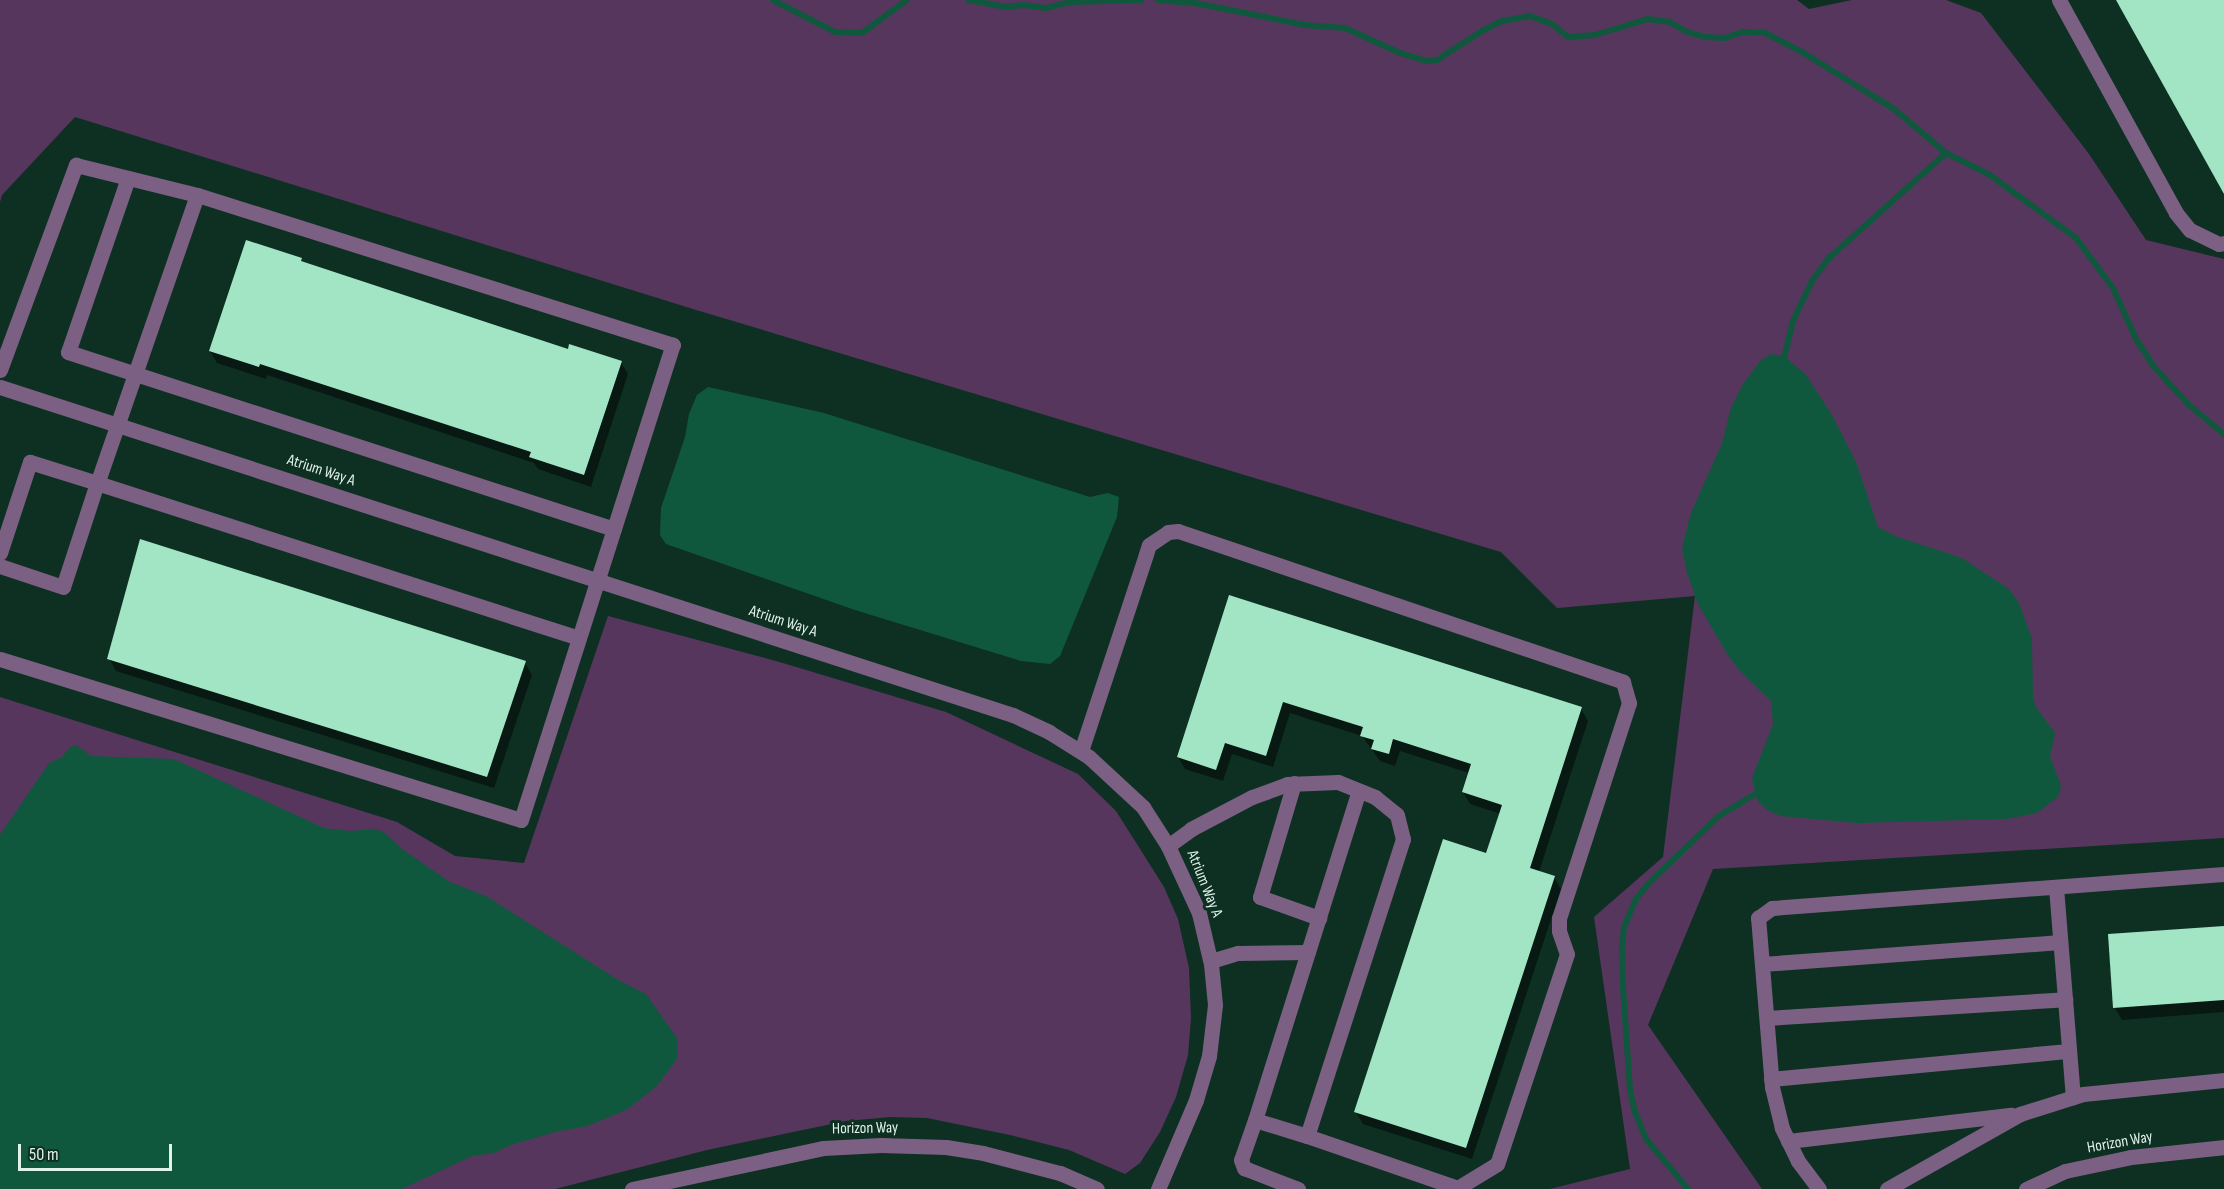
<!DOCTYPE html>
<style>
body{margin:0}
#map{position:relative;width:2224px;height:1189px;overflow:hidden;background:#0e3022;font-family:"Sofia Sans Condensed",sans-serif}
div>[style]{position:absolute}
.green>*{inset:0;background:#57365e}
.water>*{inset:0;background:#0f583e}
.shadow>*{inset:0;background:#0007}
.stream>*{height:6px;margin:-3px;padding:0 3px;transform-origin:3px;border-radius:3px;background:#0f583e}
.building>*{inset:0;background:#a1e5c5}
.minor>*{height:15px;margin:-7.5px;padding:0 7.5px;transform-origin:7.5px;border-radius:7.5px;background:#7c6083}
span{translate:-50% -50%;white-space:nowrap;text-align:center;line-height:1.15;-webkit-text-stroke:6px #0e3022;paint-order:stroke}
.street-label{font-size:16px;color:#e0f2e9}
.scale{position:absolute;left:18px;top:1144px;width:154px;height:27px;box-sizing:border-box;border:3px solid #e0f2e9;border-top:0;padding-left:8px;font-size:18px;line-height:21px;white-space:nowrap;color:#e0f2e9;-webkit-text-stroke:4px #0e3022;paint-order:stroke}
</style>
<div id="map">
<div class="green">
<div style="clip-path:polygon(0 0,1797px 0,1809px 9px,1852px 0,1946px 0,1981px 13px,2089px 154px,2146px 240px,2224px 259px,2224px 838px,1713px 869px,1648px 1025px,1762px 1189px,1550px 1189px,1630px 1169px,1594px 917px,1663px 857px,1695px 596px,1557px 608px,1501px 552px,693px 309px,75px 117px,2px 195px,0 202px)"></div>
<div style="clip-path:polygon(608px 616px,776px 661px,946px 712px,1078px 774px,1116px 811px,1164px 887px,1178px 919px,1189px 968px,1191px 1018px,1188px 1055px,1176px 1097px,1160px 1132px,1140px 1163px,1125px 1174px,1069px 1150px,1010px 1135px,927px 1118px,891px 1117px,846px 1121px,707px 1150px,555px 1189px,0 1189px,0 697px,397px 822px,455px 856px,524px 863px)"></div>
</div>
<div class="water">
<div style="clip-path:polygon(1771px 354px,1784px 356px,1806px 375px,1832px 415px,1856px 462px,1878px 527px,1895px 536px,1962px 558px,2009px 589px,2019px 603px,2032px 639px,2033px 697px,2036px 707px,2055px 733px,2050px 756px,2061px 786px,2059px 796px,2037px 813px,2007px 819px,1857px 823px,1780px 816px,1767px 810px,1757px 800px,1752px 778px,1773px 724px,1771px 701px,1738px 669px,1727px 654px,1698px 604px,1687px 573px,1682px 548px,1691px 513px,1722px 443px,1731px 408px,1743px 384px,1761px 360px)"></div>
<div style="clip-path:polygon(708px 387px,824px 413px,1090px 497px,1108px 493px,1119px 497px,1117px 517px,1060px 656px,1050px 664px,1021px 661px,855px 610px,666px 544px,660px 535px,661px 508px,685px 437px,689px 414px,697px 395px)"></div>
<div style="clip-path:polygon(76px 745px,91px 756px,174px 759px,324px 828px,350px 831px,376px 829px,385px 833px,402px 849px,450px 882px,486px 896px,620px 981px,646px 994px,677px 1038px,677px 1059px,657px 1086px,628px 1109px,588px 1126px,555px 1132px,511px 1145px,494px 1153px,472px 1156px,402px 1189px,0 1189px,0 835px,49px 763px,62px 757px,70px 747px)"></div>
</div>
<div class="shadow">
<div style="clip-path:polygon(301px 259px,303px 264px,569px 351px,621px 362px,628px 374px,591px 487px,538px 469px,534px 463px,267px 375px,266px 379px,217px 363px,210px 351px)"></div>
<div style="clip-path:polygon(1230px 597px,1581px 709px,1588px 721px,1539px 872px,1554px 877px,1561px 889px,1472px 1159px,1363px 1124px,1356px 1112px,1487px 855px,1501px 814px,1470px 804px,1463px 792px,1469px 773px,1400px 751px,1395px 766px,1380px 761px,1362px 736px,1290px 713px,1273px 767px,1232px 754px,1223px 781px,1185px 769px,1178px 757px)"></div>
<div style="clip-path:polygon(109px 658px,525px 663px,532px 675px,494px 788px,116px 671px)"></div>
<div style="clip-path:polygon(2224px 927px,2224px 1012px,2122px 1020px,2115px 1008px,2110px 936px)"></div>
</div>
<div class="stream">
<div style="left:773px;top:0;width:70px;rotate:27.3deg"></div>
<div style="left:835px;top:32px;width:27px;rotate:2deg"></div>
<div style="left:862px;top:33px;width:56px;rotate:-36.3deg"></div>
<div style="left:969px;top:0;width:37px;rotate:11deg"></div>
<div style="left:1005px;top:7px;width:19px;rotate:-6deg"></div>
<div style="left:1024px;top:5px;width:22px;rotate:8deg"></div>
<div style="left:1046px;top:8px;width:25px;rotate:-14deg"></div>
<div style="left:1070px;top:2px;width:71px;rotate:-1.6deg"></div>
<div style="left:1158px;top:0;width:37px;rotate:5deg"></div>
<div style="left:1195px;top:3px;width:112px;rotate:11.3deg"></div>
<div style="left:1305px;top:25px;width:40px;rotate:4.3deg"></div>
<div style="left:1345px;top:28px;width:60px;rotate:24.4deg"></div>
<div style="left:1400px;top:53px;width:28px;rotate:17deg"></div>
<div style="left:1427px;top:61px;width:10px;rotate:-6deg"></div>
<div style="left:1437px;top:60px;width:54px;rotate:-32.8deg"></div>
<div style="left:1482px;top:31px;width:22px;rotate:-27deg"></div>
<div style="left:1502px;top:21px;width:28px;rotate:-10deg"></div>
<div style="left:1530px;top:16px;width:23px;rotate:20deg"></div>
<div style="left:1552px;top:24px;width:21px;rotate:39deg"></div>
<div style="left:1568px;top:37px;width:27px;rotate:-4deg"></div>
<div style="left:1595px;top:35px;width:55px;rotate:-16.8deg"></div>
<div style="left:1648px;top:19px;width:22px;rotate:8deg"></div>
<div style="left:1670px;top:22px;width:17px;rotate:31deg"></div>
<div style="left:1685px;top:31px;width:21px;rotate:17deg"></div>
<div style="left:1705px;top:37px;width:20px;rotate:3deg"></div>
<div style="left:1725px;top:38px;width:18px;rotate:-19deg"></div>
<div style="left:1742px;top:32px;width:23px;rotate:2deg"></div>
<div style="left:1765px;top:33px;width:42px;rotate:27.2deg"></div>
<div style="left:1802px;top:52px;width:108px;rotate:31.8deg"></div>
<div style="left:1894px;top:109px;width:68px;rotate:40.2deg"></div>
<div style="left:1946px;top:153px;width:49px;rotate:26.6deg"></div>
<div style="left:1990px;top:175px;width:107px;rotate:36.2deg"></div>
<div style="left:2076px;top:238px;width:62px;rotate:53.5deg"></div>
<div style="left:2113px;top:288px;width:56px;rotate:65.7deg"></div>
<div style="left:2136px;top:339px;width:35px;rotate:57deg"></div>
<div style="left:2155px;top:368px;width:52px;rotate:47.4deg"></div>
<div style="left:2190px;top:406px;width:44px;rotate:39.5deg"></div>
<div style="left:1783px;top:362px;width:42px;rotate:-76.3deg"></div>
<div style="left:1793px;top:321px;width:44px;rotate:-64.6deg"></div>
<div style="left:1812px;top:281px;width:29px;rotate:-54deg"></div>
<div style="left:1829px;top:258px;width:157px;rotate:-41.9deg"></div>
<div style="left:1688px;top:1189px;width:65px;rotate:-130deg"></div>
<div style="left:1646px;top:1139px;width:29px;rotate:-112deg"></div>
<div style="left:1635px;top:1112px;width:23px;rotate:-103deg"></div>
<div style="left:1630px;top:1090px;width:102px;rotate:-93.9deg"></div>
<div style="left:1623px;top:988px;width:44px;rotate:-91.3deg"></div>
<div style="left:1622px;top:944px;width:17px;rotate:-83deg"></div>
<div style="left:1624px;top:927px;width:30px;rotate:-67deg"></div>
<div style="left:1636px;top:899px;width:19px;rotate:-51deg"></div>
<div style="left:1648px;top:884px;width:98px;rotate:-43.8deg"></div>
<div style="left:1719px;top:816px;width:48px;rotate:-31.4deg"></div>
</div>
<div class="building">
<div style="clip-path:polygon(2116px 0,2224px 0,2224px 194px)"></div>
<div style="clip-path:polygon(246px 240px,302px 258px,301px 261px,568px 349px,569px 344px,622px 361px,584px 475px,529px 457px,531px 452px,260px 364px,259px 367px,209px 351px)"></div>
<div style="clip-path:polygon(140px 539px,526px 661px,487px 777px,107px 659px)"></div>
<div style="clip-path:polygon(1229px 595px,1582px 707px,1530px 868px,1555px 876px,1466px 1148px,1354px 1112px,1443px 839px,1486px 853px,1502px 805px,1462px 792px,1471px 764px,1393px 739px,1389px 754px,1371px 749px,1374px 740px,1360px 736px,1363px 727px,1283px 702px,1266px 756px,1225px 743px,1216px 770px,1177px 757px)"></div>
<div style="clip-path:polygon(2224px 926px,2224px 1000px,2113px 1008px,2108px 934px)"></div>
</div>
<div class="minor">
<div style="left:2059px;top:0;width:243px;rotate:61.2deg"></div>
<div style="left:2176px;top:213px;width:22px;rotate:51deg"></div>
<div style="left:2190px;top:230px;width:32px;rotate:26deg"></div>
<div style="left:2219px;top:244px;width:5px;rotate:-11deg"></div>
<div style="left:128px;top:178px;width:184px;rotate:109deg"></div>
<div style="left:68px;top:352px;width:574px;rotate:17.96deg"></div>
<div style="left:0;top:370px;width:219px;rotate:-69.7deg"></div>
<div style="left:76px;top:165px;width:125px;rotate:13.9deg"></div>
<div style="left:197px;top:195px;width:305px;rotate:109.1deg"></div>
<div style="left:97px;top:483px;width:506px;rotate:17.83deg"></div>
<div style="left:0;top:387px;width:1065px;rotate:17.94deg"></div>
<div style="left:1013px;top:715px;width:40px;rotate:25deg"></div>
<div style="left:1049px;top:732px;width:47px;rotate:32deg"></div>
<div style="left:1089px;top:757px;width:74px;rotate:42.8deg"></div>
<div style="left:1143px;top:807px;width:46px;rotate:57.3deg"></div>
<div style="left:1168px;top:846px;width:74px;rotate:65.2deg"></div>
<div style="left:1199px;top:913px;width:52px;rotate:76.8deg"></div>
<div style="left:1211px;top:964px;width:41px;rotate:84.4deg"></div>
<div style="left:1215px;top:1005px;width:51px;rotate:96.7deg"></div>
<div style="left:1209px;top:1056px;width:46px;rotate:106.5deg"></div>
<div style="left:1196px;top:1100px;width:97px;rotate:113.1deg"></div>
<div style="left:0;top:553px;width:96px;rotate:-71.8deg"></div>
<div style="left:30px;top:462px;width:70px;rotate:17.4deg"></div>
<div style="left:97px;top:483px;width:109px;rotate:108.1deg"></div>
<div style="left:63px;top:587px;width:66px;rotate:-161.6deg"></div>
<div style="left:0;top:659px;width:545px;rotate:17.17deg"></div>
<div style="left:521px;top:820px;width:499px;rotate:-72.3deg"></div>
<div style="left:673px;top:345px;width:499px;rotate:-162.5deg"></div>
<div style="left:1081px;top:751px;width:207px;rotate:-71.7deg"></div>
<div style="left:1146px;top:554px;width:9px;rotate:-72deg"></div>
<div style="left:1149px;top:545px;width:23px;rotate:-34deg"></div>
<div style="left:1168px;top:532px;width:10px;rotate:-6deg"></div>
<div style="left:1178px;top:531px;width:470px;rotate:18.7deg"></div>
<div style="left:1623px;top:682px;width:22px;rotate:74deg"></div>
<div style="left:1629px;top:703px;width:226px;rotate:108deg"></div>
<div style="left:1559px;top:918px;width:13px;rotate:90deg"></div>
<div style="left:1559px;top:931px;width:24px;rotate:71deg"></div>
<div style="left:1567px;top:954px;width:221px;rotate:108.4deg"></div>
<div style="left:1497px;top:1164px;width:48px;rotate:148.6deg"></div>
<div style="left:1294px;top:783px;width:119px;rotate:106.6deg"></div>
<div style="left:1260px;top:897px;width:63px;rotate:19.6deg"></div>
<div style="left:1168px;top:846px;width:29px;rotate:-36deg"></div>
<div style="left:1191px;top:829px;width:69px;rotate:-27.7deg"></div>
<div style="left:1252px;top:797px;width:37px;rotate:-20deg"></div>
<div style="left:1287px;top:784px;width:51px;rotate:-2.2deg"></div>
<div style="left:1338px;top:782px;width:40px;rotate:22deg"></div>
<div style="left:1375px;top:797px;width:28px;rotate:39deg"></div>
<div style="left:1397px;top:815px;width:25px;rotate:76deg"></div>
<div style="left:1403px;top:839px;width:312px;rotate:107.9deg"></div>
<div style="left:1307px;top:1136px;width:54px;rotate:-162.9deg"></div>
<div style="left:1255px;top:1120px;width:345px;rotate:-72.5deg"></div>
<div style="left:2056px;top:887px;width:211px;rotate:85.4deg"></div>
<div style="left:1211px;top:961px;width:28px;rotate:-17deg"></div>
<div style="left:1238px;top:953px;width:70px;rotate:-0.8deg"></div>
<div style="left:1762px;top:964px;width:299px;rotate:-4.2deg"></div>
<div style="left:1767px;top:1018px;width:299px;rotate:-3.6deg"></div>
<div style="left:1771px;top:1079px;width:299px;rotate:-5.4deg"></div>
<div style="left:1255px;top:1120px;width:42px;rotate:109.3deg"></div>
<div style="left:1241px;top:1160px;width:9px;rotate:69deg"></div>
<div style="left:1244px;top:1168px;width:58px;rotate:21.3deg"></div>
<div style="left:1307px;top:1136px;width:160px;rotate:19deg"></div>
<div style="left:1788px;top:1141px;width:225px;rotate:-6.7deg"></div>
<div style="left:632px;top:1189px;width:195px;rotate:-12.1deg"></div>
<div style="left:823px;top:1148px;width:58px;rotate:-3deg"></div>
<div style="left:881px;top:1145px;width:65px;rotate:1.8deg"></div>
<div style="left:946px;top:1147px;width:37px;rotate:9deg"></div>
<div style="left:983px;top:1153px;width:80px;rotate:14.6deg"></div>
<div style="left:1060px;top:1173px;width:40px;rotate:23.4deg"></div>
<div style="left:1819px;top:1189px;width:35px;rotate:-127deg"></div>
<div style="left:1798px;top:1161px;width:37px;rotate:-116deg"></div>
<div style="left:1782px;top:1128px;width:42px;rotate:-103.7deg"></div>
<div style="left:1772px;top:1087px;width:170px;rotate:-94.7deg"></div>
<div style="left:1758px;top:918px;width:17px;rotate:-36deg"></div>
<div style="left:1772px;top:908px;width:453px;rotate:-4.3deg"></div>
<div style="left:1887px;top:1189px;width:153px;rotate:-29.4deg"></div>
<div style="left:2020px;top:1114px;width:66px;rotate:-17.6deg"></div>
<div style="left:2083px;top:1094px;width:142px;rotate:-5.7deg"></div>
<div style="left:2026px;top:1189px;width:43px;rotate:-24.8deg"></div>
<div style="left:2065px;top:1171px;width:67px;rotate:-12deg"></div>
<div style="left:2131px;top:1157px;width:94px;rotate:-6.1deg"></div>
</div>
<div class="street-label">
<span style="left:321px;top:471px;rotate:18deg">Atrium Way A</span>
<span style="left:783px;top:622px;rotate:18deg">Atrium Way A</span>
<span style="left:1204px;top:884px;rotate:68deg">Atrium Way A</span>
<span style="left:865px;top:1129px;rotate:-1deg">Horizon Way</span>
<span style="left:2120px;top:1143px;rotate:-10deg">Horizon Way</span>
</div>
<div class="scale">50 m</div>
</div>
